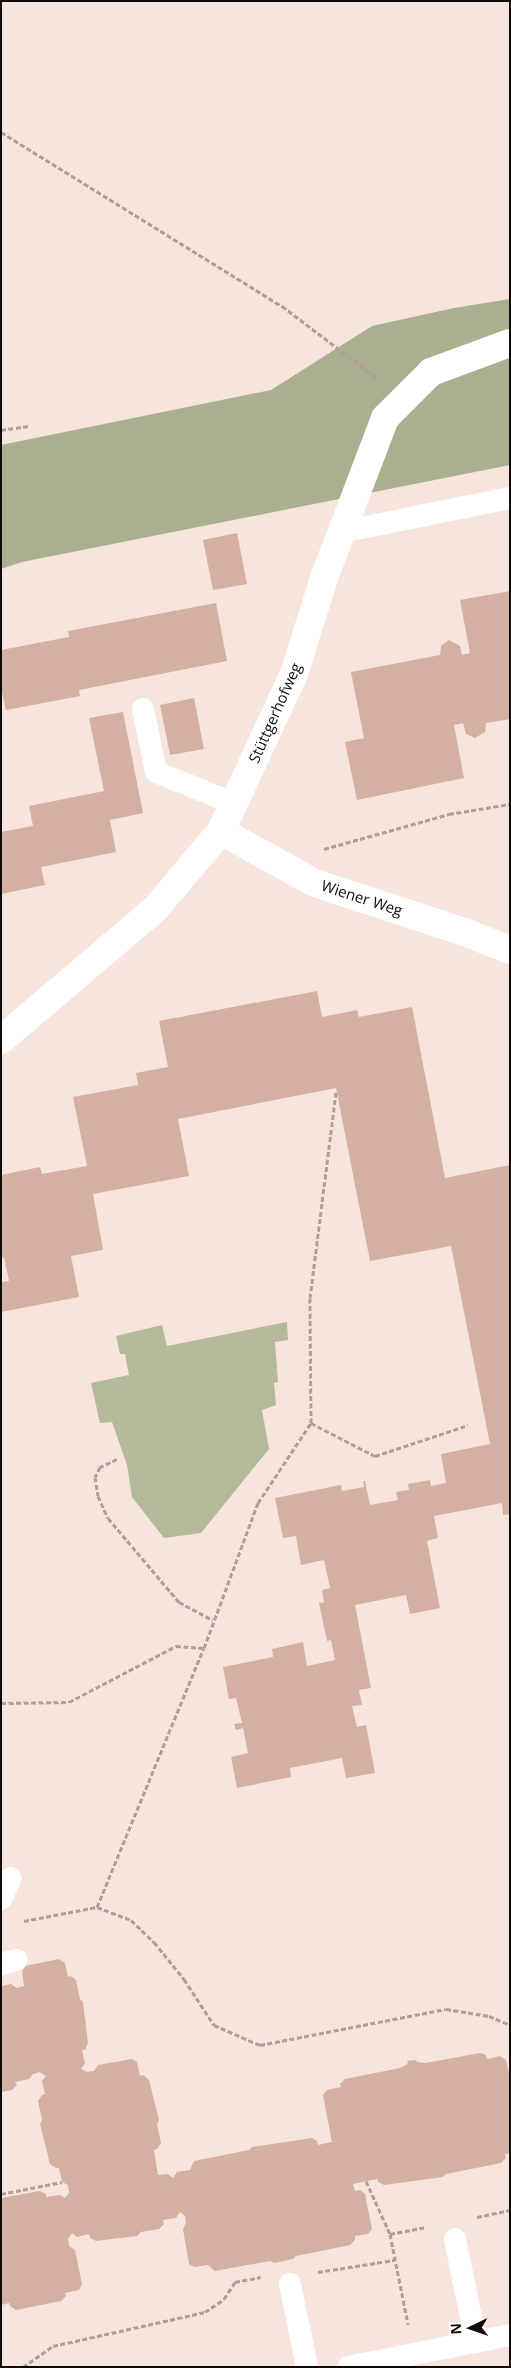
<!DOCTYPE html>
<meta charset="utf-8">
<style>
body{margin:0}
#map{position:relative;width:511px;height:2368px;overflow:hidden;background:#f7e4dd;font-family:"Open Sans",sans-serif}
div>[style]{position:absolute}
.green>*{inset:0;background:#b4b99a}
.forest>*{inset:0;background:#aaaf8f}
.building>*{inset:0;background:#d3b0a2}
.path>*{height:3px;margin-top:-1.5px;transform-origin:0;background:repeating-linear-gradient(90deg,#ae9f9a 0 5px,transparent 0 7.5px)}
.lane>*{height:22px;margin:-11px;padding:0 11px;transform-origin:11px;border-radius:11px;background:#fff}
.street>*{height:28px;margin:-14px;padding:0 14px;transform-origin:14px;border-radius:14px;background:#fff}
span{translate:-50% -50%;white-space:nowrap;text-align:center;line-height:1.15;-webkit-text-stroke:4px #fff;paint-order:stroke}
.street-label{font-size:15px;color:#100a08}
.frame{position:absolute;inset:0;border:2px solid #100a08;pointer-events:none}
.north{position:absolute;left:446px;top:2303px;width:50px;height:50px;-webkit-text-stroke:4px #fff;paint-order:stroke;rotate:267deg;font-size:14px;font-weight:700;line-height:20px;text-align:center;color:#100a08}
.north::after{content:'';display:block;margin:auto;width:18px;height:22px;background:#100a08;clip-path:polygon(50% 0,100% 100%,50% 72%,0 100%)}
</style>
<div id="map">
<div class="green">
<div style="clip-path:polygon(287px 1322px,288px 1340px,275px 1342px,278px 1382px,274px 1383px,276px 1405px,262px 1410px,269px 1449px,201px 1533px,164px 1538px,132px 1497px,127px 1465px,112px 1422px,100px 1423px,91px 1383px,129px 1375px,125px 1354px,120px 1354px,116px 1336px,162px 1325px,167px 1346px)"></div>
</div>
<div class="forest">
<div style="clip-path:polygon(510px 299px,510px 465px,22px 562px,1px 569px,1px 445px,271px 390px,372px 326px,454px 308px)"></div>
</div>
<div class="building">
<div style="clip-path:polygon(237px 533px,247px 584px,213px 590px,203px 540px)"></div>
<div style="clip-path:polygon(510px 591px,510px 719px,486px 723px,485px 732px,475px 738px,466px 734px,463px 723px,454px 725px,464px 778px,357px 800px,345px 742px,364px 738px,351px 672px,440px 655px,441px 646px,449px 640px,460px 646px,462px 655px,470px 653px,460px 600px)"></div>
<div style="clip-path:polygon(216px 603px,227px 661px,79px 690px,80px 696px,6px 710px,1px 688px,1px 650px,69px 637px,68px 631px)"></div>
<div style="clip-path:polygon(194px 698px,204px 749px,170px 755px,160px 705px)"></div>
<div style="clip-path:polygon(123px 712px,143px 813px,110px 820px,116px 852px,41px 867px,45px 885px,1px 894px,1px 832px,33px 826px,29px 806px,104px 791px,89px 718px)"></div>
<div style="clip-path:polygon(317px 991px,322px 1017px,357px 1010px,359px 1017px,412px 1007px,445px 1178px,510px 1165px,510px 1514px,503px 1515px,502px 1503px,434px 1516px,438px 1538px,427px 1541px,440px 1608px,410px 1614px,406px 1595px,355px 1605px,371px 1688px,359px 1690px,362px 1705px,352px 1706px,357px 1727px,366px 1725px,375px 1773px,346px 1778px,342px 1758px,290px 1768px,291px 1777px,237px 1788px,231px 1757px,248px 1753px,243px 1728px,236px 1730px,234px 1724px,242px 1723px,236px 1698px,229px 1699px,223px 1667px,273px 1657px,272px 1649px,303px 1642px,307px 1666px,335px 1660px,331px 1640px,327px 1641px,319px 1603px,324px 1602px,322px 1590px,330px 1588px,324px 1560px,301px 1565px,296px 1536px,283px 1538px,275px 1498px,341px 1485px,342px 1491px,364px 1487px,363px 1481px,365px 1481px,370px 1505px,398px 1500px,396px 1492px,409px 1490px,408px 1484px,430px 1480px,431px 1486px,446px 1483px,441px 1454px,490px 1444px,451px 1246px,370px 1261px,336px 1088px,178px 1119px,189px 1176px,93px 1194px,103px 1250px,71px 1256px,79px 1297px,1px 1312px,1px 1282px,9px 1281px,4px 1257px,1px 1258px,1px 1175px,40px 1167px,42px 1174px,87px 1166px,73px 1097px,138px 1085px,136px 1073px,168px 1067px,159px 1021px)"></div>
<div style="clip-path:polygon(59px 1959px,65px 1963px,68px 1977px,71px 1976px,76px 1980px,80px 1999px,83px 2002px,88px 2043px,85px 2050px,82px 2050px,85px 2063px,81px 2069px,87px 2072px,94px 2071px,98px 2065px,132px 2059px,137px 2062px,140px 2076px,143px 2075px,149px 2080px,159px 2120px,157px 2124px,161px 2143px,157px 2149px,154px 2150px,158px 2175px,168px 2174px,173px 2178px,177px 2172px,190px 2170px,194px 2161px,249px 2150px,252px 2147px,312px 2138px,317px 2141px,318px 2145px,332px 2142px,323px 2095px,327px 2090px,341px 2087px,340px 2084px,345px 2079px,400px 2068px,408px 2064px,407px 2061px,416px 2060px,417px 2062px,426px 2063px,480px 2053px,486px 2055px,487px 2059px,500px 2056px,506px 2060px,510px 2079px,510px 2153px,505px 2154px,506px 2158px,501px 2163px,446px 2174px,443px 2177px,384px 2185px,378px 2182px,377px 2179px,353px 2184px,355px 2191px,360px 2190px,365px 2194px,372px 2229px,368px 2234px,355px 2236px,355px 2240px,350px 2245px,296px 2256px,293px 2259px,274px 2263px,270px 2261px,215px 2271px,208px 2265px,194px 2267px,189px 2264px,183px 2229px,186px 2223px,185px 2216px,180px 2212px,176px 2218px,163px 2220px,164px 2224px,159px 2229px,141px 2232px,137px 2236px,96px 2241px,90px 2238px,89px 2234px,77px 2237px,72px 2233px,68px 2239px,69px 2246px,75px 2250px,82px 2284px,79px 2290px,65px 2293px,66px 2296px,61px 2301px,16px 2310px,10px 2306px,9px 2303px,1px 2305px,1px 2198px,40px 2191px,46px 2194px,46px 2197px,60px 2195px,65px 2198px,69px 2193px,68px 2185px,62px 2182px,59px 2168px,56px 2168px,50px 2164px,40px 2124px,42px 2120px,38px 2101px,42px 2095px,45px 2094px,42px 2081px,46px 2076px,40px 2072px,33px 2074px,29px 2079px,15px 2082px,17px 2085px,12px 2090px,1px 2092px,1px 1986px,11px 1984px,17px 1988px,24px 1986px,22px 1972px,25px 1966px)"></div>
</div>
<div class="path">
<div style="left:1px;top:132px;width:331px;rotate:31.8deg"></div>
<div style="left:282px;top:306px;width:121px;rotate:37.2deg"></div>
<div style="left:1px;top:430px;width:28px;rotate:-8deg"></div>
<div style="left:324px;top:849px;width:130px;rotate:-15.6deg"></div>
<div style="left:449px;top:814px;width:62px;rotate:-9.3deg"></div>
<div style="left:311px;top:1423px;width:72px;rotate:27.3deg"></div>
<div style="left:375px;top:1456px;width:98px;rotate:-18.4deg"></div>
<div style="left:117px;top:1459px;width:19px;rotate:155deg"></div>
<div style="left:100px;top:1467px;width:11px;rotate:117deg"></div>
<div style="left:95px;top:1477px;width:19px;rotate:81deg"></div>
<div style="left:98px;top:1496px;width:24px;rotate:66deg"></div>
<div style="left:108px;top:1518px;width:110px;rotate:49.8deg"></div>
<div style="left:179px;top:1602px;width:38px;rotate:28deg"></div>
<div style="left:1px;top:1703px;width:68px;rotate:-0.8deg"></div>
<div style="left:69px;top:1702px;width:121px;rotate:-27.6deg"></div>
<div style="left:176px;top:1646px;width:28px;rotate:4deg"></div>
<div style="left:204px;top:1648px;width:155px;rotate:-69.6deg"></div>
<div style="left:258px;top:1503px;width:96px;rotate:-56.5deg"></div>
<div style="left:311px;top:1423px;width:125px;rotate:-90.5deg"></div>
<div style="left:310px;top:1298px;width:208px;rotate:-82.8deg"></div>
<div style="left:97px;top:1907px;width:36px;rotate:21deg"></div>
<div style="left:131px;top:1920px;width:32px;rotate:44deg"></div>
<div style="left:154px;top:1942px;width:48px;rotate:51deg"></div>
<div style="left:184px;top:1979px;width:55px;rotate:56.9deg"></div>
<div style="left:214px;top:2025px;width:50px;rotate:23.5deg"></div>
<div style="left:260px;top:2045px;width:189px;rotate:-11deg"></div>
<div style="left:446px;top:2009px;width:44px;rotate:9.2deg"></div>
<div style="left:489px;top:2016px;width:23px;rotate:23deg"></div>
<div style="left:24px;top:1921px;width:74px;rotate:-10.9deg"></div>
<div style="left:97px;top:1907px;width:280px;rotate:-67.6deg"></div>
<div style="left:366px;top:2181px;width:58px;rotate:65.6deg"></div>
<div style="left:390px;top:2234px;width:92px;rotate:78.7deg"></div>
<div style="left:1px;top:2194px;width:62px;rotate:-11.1deg"></div>
<div style="left:477px;top:2217px;width:34px;rotate:-12deg"></div>
<div style="left:390px;top:2234px;width:37px;rotate:-11deg"></div>
<div style="left:318px;top:2272px;width:77px;rotate:-9deg"></div>
<div style="left:23px;top:2367px;width:37px;rotate:-35deg"></div>
<div style="left:53px;top:2346px;width:156px;rotate:-12.6deg"></div>
<div style="left:205px;top:2312px;width:23px;rotate:-34deg"></div>
<div style="left:224px;top:2299px;width:20px;rotate:-57deg"></div>
<div style="left:235px;top:2282px;width:26px;rotate:-11deg"></div>
</div>
<div class="lane">
<div style="left:341px;top:532px;width:172px;rotate:-11.4deg"></div>
<div style="left:143px;top:709px;width:64px;rotate:78.3deg"></div>
<div style="left:156px;top:772px;width:83px;rotate:21.9deg"></div>
<div style="left:1px;top:1899px;width:23px;rotate:-65deg"></div>
<div style="left:1px;top:1964px;width:16px;rotate:-15deg"></div>
<div style="left:455px;top:2239px;width:105px;rotate:78.5deg"></div>
<div style="left:290px;top:2284px;width:85px;rotate:78.4deg"></div>
<div style="left:348px;top:2367px;width:165px;rotate:-11.2deg"></div>
</div>
<div class="street">
<div style="left:221px;top:831px;width:107px;rotate:29deg"></div>
<div style="left:315px;top:883px;width:160px;rotate:18.2deg"></div>
<div style="left:467px;top:933px;width:46px;rotate:21.6deg"></div>
<div style="left:1px;top:1040px;width:202px;rotate:-40.4deg"></div>
<div style="left:155px;top:909px;width:102px;rotate:-49.8deg"></div>
<div style="left:221px;top:831px;width:173px;rotate:-65.1deg"></div>
<div style="left:294px;top:674px;width:101px;rotate:-72.6deg"></div>
<div style="left:324px;top:578px;width:171px;rotate:-69.1deg"></div>
<div style="left:385px;top:418px;width:65px;rotate:-45deg"></div>
<div style="left:431px;top:372px;width:84px;rotate:-20.2deg"></div>
</div>
<div class="street-label">
<span style="left:275px;top:713px;rotate:-66deg">Stüttgerhofweg</span>
<span style="left:362px;top:898px;rotate:18deg">Wiener Weg</span>
</div>
<div class="frame"></div>
<div class="north">N</div>
</div>
